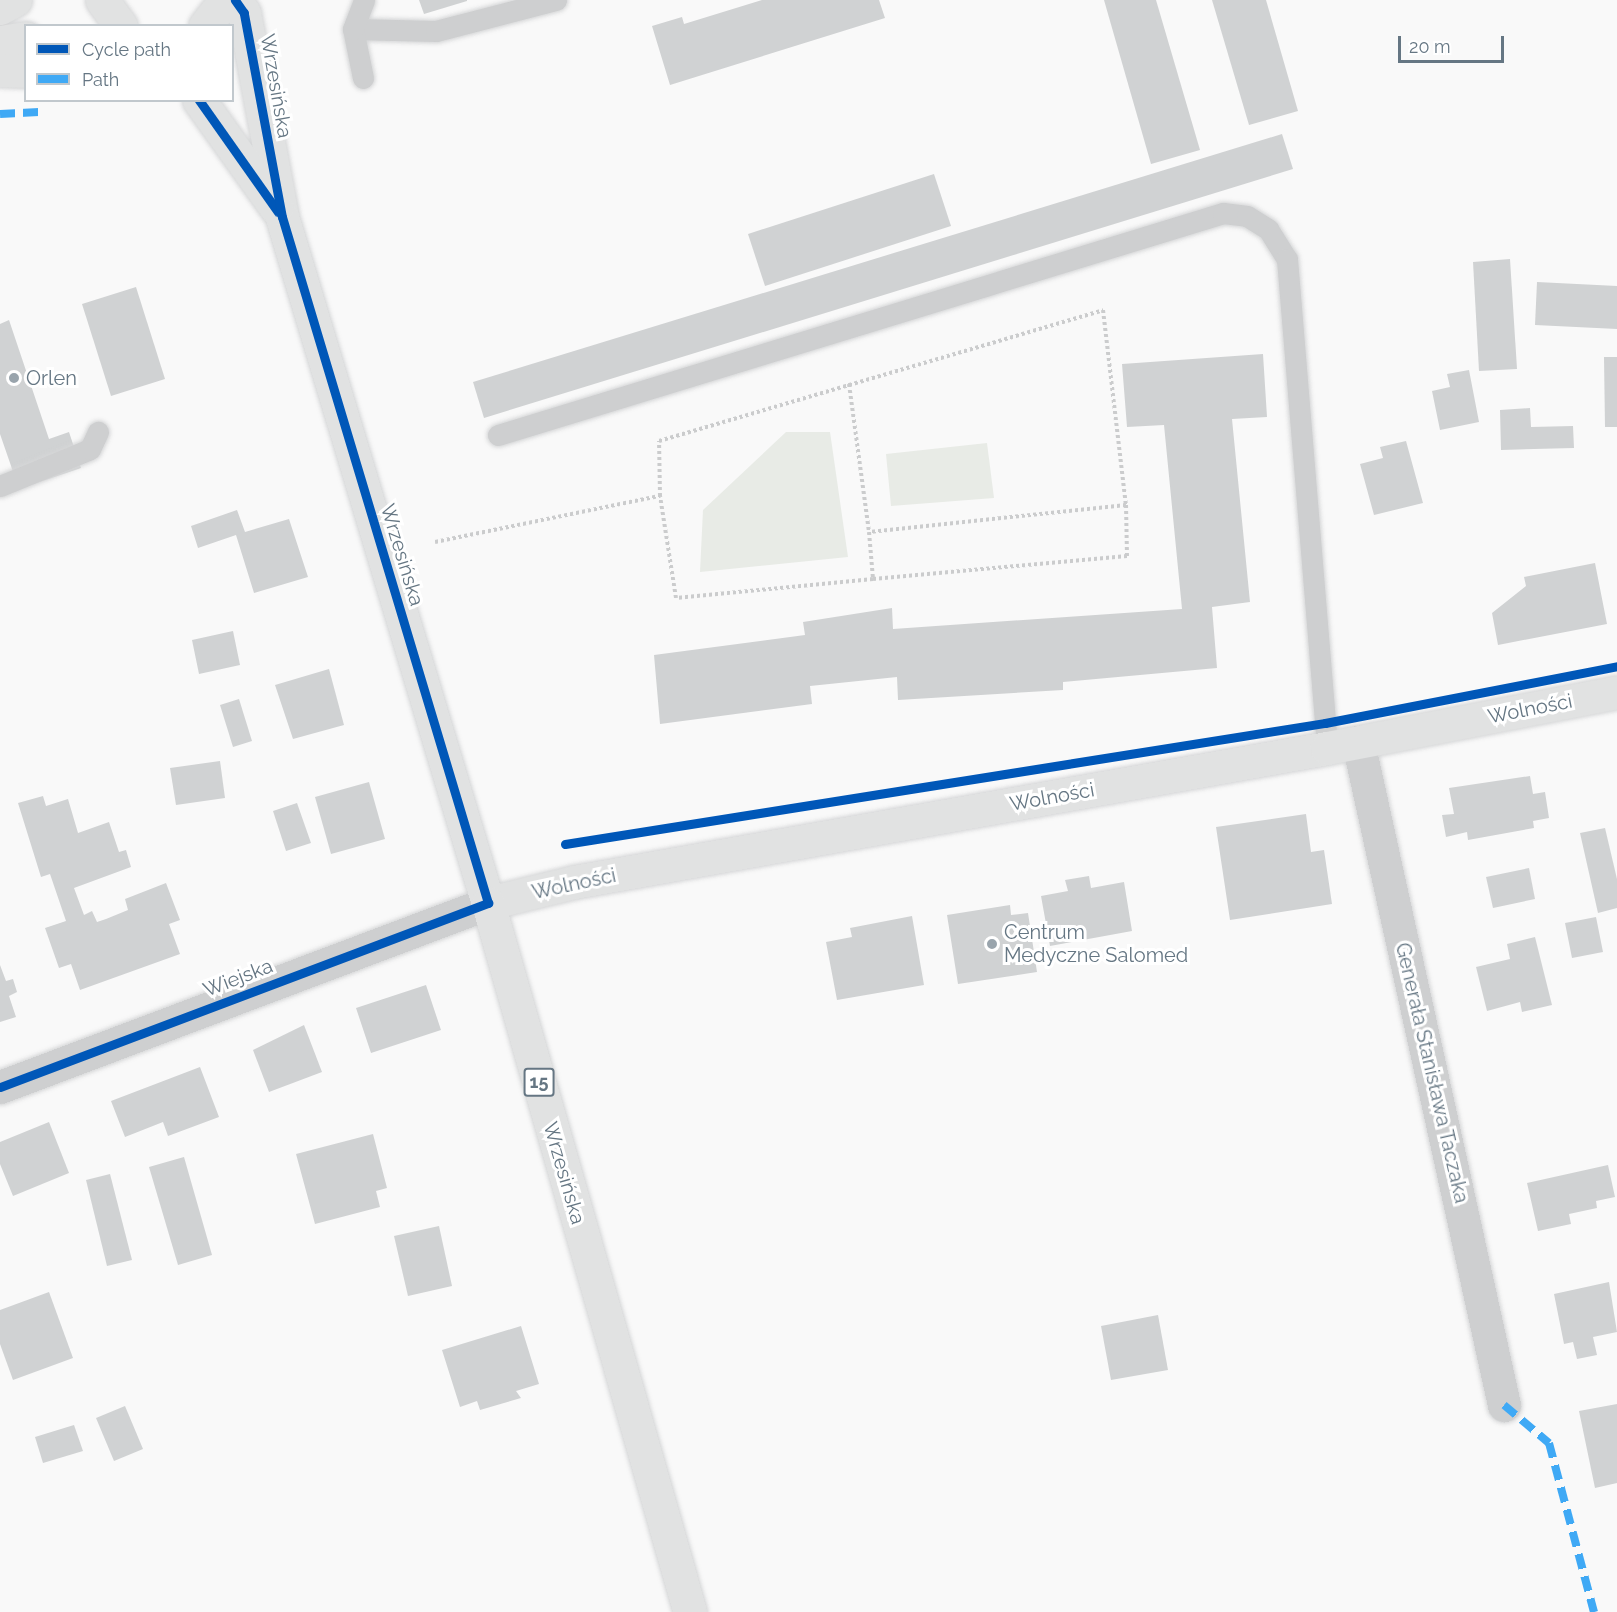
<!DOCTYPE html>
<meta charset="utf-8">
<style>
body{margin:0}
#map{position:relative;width:1617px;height:1612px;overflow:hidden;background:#f9f9f9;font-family:Raleway,sans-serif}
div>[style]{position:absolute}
.green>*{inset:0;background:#e8ebe6}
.building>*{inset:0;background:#d0d2d3}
.path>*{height:4px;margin-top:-2px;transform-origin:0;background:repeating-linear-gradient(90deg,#cbcccd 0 3px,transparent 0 6px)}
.roads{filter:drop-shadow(0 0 2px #d5d6d7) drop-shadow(0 0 2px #d5d6d7)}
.lane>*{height:21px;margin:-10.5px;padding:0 10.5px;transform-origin:10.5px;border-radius:10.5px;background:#cecfd0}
.street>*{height:33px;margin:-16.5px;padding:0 16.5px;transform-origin:16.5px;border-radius:16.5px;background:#cecfd0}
.secondary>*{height:33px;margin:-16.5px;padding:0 16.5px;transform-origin:16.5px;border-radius:16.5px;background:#e1e2e2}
.primary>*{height:33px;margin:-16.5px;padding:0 16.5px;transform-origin:16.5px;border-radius:16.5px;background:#e1e2e2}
.quiet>*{height:8px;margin-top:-4px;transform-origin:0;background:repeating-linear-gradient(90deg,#3fa9f5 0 15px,transparent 0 23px)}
.cycleway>*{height:9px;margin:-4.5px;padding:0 4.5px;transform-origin:4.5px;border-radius:4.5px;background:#0057b8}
.dots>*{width:16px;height:16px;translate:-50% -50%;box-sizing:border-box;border:3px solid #fff;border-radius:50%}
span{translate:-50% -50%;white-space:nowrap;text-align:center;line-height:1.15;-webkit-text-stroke:6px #fff;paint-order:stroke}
.shield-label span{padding:2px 4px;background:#fff;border:2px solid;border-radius:4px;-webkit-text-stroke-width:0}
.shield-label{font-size:18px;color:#657683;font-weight:700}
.street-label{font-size:20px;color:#657683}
.poi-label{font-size:20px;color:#657683}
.left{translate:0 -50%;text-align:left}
.legend{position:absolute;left:24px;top:24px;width:210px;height:78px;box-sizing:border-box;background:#fff;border:2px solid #c1c8cd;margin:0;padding:8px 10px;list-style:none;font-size:18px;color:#657683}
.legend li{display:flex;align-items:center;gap:12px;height:30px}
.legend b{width:30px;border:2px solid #c1c8cd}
.scale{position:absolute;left:1398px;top:36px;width:106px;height:27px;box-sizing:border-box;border:3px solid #657683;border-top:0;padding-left:8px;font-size:18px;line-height:21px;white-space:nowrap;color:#657683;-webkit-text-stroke:4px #fff;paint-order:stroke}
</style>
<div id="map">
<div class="green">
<div style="clip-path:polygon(786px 432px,830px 432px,848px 557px,700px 572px,703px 510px)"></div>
<div style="clip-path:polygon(987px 443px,994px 498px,891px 506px,886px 454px)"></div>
</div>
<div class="building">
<div style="clip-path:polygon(419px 0,467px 0,467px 1px,424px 14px)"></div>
<div style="clip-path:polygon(762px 0,879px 0,885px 18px,670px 85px,652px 26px,682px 17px,684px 24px)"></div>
<div style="clip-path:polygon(1104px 0,1156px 0,1200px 150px,1151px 164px)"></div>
<div style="clip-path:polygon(1212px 0,1266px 0,1298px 111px,1249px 125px)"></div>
<div style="clip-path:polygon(1282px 134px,1293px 169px,484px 418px,473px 382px)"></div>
<div style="clip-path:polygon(934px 174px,951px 226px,765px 286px,748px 234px)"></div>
<div style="clip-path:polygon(1510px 259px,1517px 369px,1479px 371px,1473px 262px)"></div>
<div style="clip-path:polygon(1537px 282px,1617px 286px,1617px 329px,1535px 325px)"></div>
<div style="clip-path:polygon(136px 287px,165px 379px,111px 396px,82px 304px)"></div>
<div style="clip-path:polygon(9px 320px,49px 439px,69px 432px,81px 468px,19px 489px,0 434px,0 324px)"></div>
<div style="clip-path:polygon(1263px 354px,1267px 417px,1232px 419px,1250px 602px,1212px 607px,1217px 668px,1063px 682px,1063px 690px,898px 700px,897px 677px,810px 686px,812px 704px,660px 724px,654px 655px,805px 635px,803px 622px,892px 608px,893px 629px,1182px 609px,1164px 425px,1127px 427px,1122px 364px)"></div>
<div style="clip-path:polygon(1604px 357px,1617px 357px,1617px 427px,1605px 427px)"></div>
<div style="clip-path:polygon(1469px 370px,1479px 422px,1440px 430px,1432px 391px,1450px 387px,1447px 374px)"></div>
<div style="clip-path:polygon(1530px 408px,1531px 427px,1573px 426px,1574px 448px,1501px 450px,1500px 410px)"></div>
<div style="clip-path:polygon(1406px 441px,1423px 503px,1374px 515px,1360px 464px,1383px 458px,1380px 447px)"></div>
<div style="clip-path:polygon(237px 510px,245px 532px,289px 519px,308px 577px,254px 593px,236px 535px,198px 548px,191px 526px)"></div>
<div style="clip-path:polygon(1595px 563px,1607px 624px,1498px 645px,1492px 613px,1526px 586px,1524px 577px)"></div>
<div style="clip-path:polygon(233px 631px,240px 665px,199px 674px,192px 640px)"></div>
<div style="clip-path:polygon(329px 669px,344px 725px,293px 739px,275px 685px)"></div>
<div style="clip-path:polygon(239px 699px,252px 741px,233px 747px,220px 705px)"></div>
<div style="clip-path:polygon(220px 761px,225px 798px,176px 805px,170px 768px)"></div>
<div style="clip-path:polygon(1530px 776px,1533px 794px,1545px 792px,1549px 818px,1533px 821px,1534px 828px,1468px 840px,1467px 832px,1446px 837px,1442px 815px,1454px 814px,1449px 788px)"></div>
<div style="clip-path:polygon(369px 782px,385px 839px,331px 854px,315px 797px)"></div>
<div style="clip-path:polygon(43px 796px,46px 806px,68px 799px,78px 833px,109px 822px,119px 852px,126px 850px,131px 867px,74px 888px,84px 915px,92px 911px,97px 922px,106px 919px,128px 910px,125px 899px,166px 883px,180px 920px,169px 924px,180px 954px,80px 990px,71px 964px,59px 968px,45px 928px,66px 921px,50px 874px,41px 877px,18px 803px)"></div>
<div style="clip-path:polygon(297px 803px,311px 843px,286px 851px,273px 811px)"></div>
<div style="clip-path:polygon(1306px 814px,1311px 852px,1324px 850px,1332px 904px,1230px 920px,1216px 827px)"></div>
<div style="clip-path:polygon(1605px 828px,1617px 879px,1617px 908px,1598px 913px,1580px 833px)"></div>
<div style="clip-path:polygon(1529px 868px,1535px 899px,1493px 908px,1486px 877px)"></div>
<div style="clip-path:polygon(1089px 876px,1091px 888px,1124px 882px,1132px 931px,1050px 946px,1041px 896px,1068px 891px,1065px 880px)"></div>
<div style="clip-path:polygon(1010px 905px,1011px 915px,1028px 913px,1037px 972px,958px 984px,947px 915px)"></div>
<div style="clip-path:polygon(912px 916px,924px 985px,837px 1000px,826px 942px,852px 937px,850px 928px)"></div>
<div style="clip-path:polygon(1596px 917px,1603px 952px,1572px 958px,1565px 923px)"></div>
<div style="clip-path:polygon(1535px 937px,1552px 1005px,1522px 1012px,1520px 1002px,1487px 1011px,1476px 967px,1510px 959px,1507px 944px)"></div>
<div style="clip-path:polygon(0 965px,6px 981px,13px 979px,17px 992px,9px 996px,16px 1017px,0 1022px)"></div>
<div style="clip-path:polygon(426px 985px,441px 1030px,371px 1053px,356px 1008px)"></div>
<div style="clip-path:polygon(304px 1025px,322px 1072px,269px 1092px,253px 1050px)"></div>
<div style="clip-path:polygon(200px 1067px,219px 1117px,168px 1136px,163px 1122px,125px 1137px,111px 1101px)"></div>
<div style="clip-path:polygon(49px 1122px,69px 1173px,13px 1196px,0 1164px,0 1142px)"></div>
<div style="clip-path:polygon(373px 1134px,387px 1188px,376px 1191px,380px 1207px,315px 1224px,296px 1154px)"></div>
<div style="clip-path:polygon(184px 1157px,212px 1255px,178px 1265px,149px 1167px)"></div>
<div style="clip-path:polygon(1608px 1165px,1615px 1197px,1596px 1201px,1597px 1208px,1569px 1214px,1571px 1224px,1538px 1231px,1527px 1183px)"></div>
<div style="clip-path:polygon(110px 1174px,132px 1260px,107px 1266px,86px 1180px)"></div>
<div style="clip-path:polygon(439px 1226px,452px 1286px,408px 1296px,394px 1236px)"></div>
<div style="clip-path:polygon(1609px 1282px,1617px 1332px,1593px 1337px,1597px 1355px,1577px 1359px,1573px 1342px,1564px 1344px,1554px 1294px)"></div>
<div style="clip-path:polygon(49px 1292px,73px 1358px,13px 1380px,0 1344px,0 1310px)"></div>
<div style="clip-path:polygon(1158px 1315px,1168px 1370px,1111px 1380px,1101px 1326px)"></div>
<div style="clip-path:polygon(521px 1326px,539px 1384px,516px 1391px,521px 1398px,480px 1410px,477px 1401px,460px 1407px,442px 1350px)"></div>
<div style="clip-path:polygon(1617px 1404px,1617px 1483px,1595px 1488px,1579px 1411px)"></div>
<div style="clip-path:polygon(125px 1406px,143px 1449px,114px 1461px,96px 1418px)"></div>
<div style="clip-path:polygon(74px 1425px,83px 1451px,43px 1463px,35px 1437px)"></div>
</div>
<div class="path">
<div style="left:849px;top:384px;width:149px;rotate:82.3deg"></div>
<div style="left:435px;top:542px;width:230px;rotate:-11.6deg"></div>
<div style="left:660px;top:496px;width:55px;rotate:-91deg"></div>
<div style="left:659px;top:441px;width:463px;rotate:-16.4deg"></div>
<div style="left:1103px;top:310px;width:196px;rotate:83.3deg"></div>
<div style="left:1126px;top:505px;width:258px;rotate:174deg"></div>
<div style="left:869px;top:532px;width:47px;rotate:85.1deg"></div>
<div style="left:873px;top:579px;width:198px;rotate:174.5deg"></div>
<div style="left:676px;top:598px;width:103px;rotate:-98.9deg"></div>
<div style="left:873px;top:579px;width:255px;rotate:-5.2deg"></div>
<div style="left:1127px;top:556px;width:51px;rotate:-91.1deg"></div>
</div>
<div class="roads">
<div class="lane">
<div style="left:353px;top:29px;width:83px;rotate:1.4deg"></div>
<div style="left:436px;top:31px;width:124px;rotate:-14.5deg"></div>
<div style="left:363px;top:78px;width:50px;rotate:-101.5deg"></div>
<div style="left:353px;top:29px;width:31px;rotate:-69deg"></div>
<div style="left:498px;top:435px;width:758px;rotate:-17.02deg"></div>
<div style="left:1223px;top:213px;width:24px;rotate:7deg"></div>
<div style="left:1247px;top:216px;width:25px;rotate:32deg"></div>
<div style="left:1268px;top:229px;width:36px;rotate:58deg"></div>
<div style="left:1287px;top:259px;width:491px;rotate:85.3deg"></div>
<div style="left:0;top:486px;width:97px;rotate:-22.3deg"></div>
<div style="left:90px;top:449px;width:19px;rotate:-65deg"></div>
</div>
<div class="street">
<div style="left:1358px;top:742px;width:679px;rotate:77.58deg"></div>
<div style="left:0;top:1087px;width:522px;rotate:-20.66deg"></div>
</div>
<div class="secondary">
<div style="left:488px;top:903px;width:89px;rotate:-13.7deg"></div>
<div style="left:574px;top:882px;width:765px;rotate:-10.09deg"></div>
<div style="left:1327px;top:748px;width:295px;rotate:-10.9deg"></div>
</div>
<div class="primary">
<div style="left:102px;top:0;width:32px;rotate:54deg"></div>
<div style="left:235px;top:0;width:16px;rotate:55deg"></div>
<div style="left:244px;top:13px;width:208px;rotate:79.4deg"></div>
<div style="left:282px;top:217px;width:716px;rotate:73.29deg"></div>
<div style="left:488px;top:903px;width:737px;rotate:74.1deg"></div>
<div style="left:0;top:8px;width:17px;rotate:-28deg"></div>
<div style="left:205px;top:26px;width:33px;rotate:-52deg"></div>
<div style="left:0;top:42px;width:26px;rotate:-9deg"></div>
<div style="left:0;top:70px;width:26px;rotate:2deg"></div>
<div style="left:199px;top:100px;width:133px;rotate:54.5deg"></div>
</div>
</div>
<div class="quiet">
<div style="left:0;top:114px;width:39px;rotate:-3deg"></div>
<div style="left:1504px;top:1405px;width:59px;rotate:40.2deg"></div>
<div style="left:1549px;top:1443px;width:175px;rotate:75.1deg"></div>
</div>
<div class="cycleway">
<div style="left:199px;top:100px;width:137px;rotate:54.8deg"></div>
<div style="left:565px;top:844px;width:770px;rotate:-9.05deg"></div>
<div style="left:1325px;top:723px;width:298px;rotate:-11deg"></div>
<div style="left:0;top:1087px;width:522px;rotate:-20.66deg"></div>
<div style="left:488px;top:903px;width:716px;rotate:-106.71deg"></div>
<div style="left:282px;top:217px;width:208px;rotate:-100.6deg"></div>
<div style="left:244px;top:13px;width:16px;rotate:-125deg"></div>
</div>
<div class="dots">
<div style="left:14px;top:378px;background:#99a4ac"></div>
<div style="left:992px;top:944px;background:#99a4ac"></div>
</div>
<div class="shield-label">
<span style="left:539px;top:1082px">15</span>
</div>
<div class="street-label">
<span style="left:276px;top:86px;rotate:80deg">Wrzesińska</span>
<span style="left:402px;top:555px;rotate:73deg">Wrzesińska</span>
<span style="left:1530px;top:709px;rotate:-11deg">Wolności</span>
<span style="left:1052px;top:797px;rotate:-10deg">Wolności</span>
<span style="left:574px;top:884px;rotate:-12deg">Wolności</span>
<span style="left:238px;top:978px;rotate:-21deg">Wiejska</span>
<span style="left:1432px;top:1073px;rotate:77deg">Generała Stanisława Taczaka</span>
<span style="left:564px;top:1173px;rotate:74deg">Wrzesińska</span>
</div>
<div class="poi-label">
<span class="left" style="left:26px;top:378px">Orlen</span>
<span class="left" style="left:1004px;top:944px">Centrum<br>Medyczne Salomed</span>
</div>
<ul class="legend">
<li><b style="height:8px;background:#0057b8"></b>Cycle path</li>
<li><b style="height:8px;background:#3fa9f5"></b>Path</li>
</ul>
<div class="scale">20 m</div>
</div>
